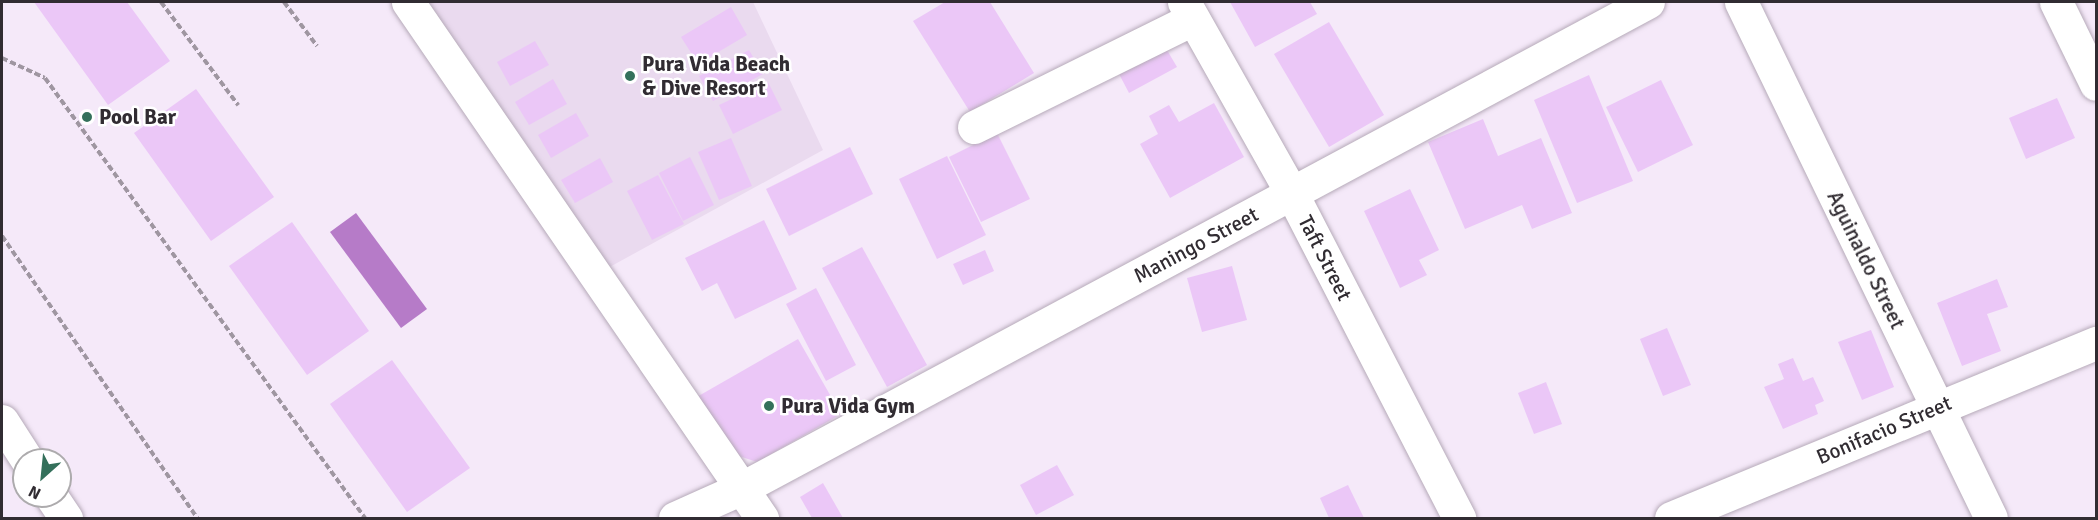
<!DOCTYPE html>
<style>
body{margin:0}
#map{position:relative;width:2098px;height:520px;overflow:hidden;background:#f5e9f9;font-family:Signika,sans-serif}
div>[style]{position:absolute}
.built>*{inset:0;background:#eadaef}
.water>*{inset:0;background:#b67bc8}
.building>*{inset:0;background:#ebc7f7}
.path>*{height:4px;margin-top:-2px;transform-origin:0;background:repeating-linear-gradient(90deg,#9f96a1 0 6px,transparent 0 9px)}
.roads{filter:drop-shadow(0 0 2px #b6aab9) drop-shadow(0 0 2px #b6aab9)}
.minor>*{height:33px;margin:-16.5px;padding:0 16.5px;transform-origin:16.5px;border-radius:16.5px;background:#fff}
.dots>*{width:16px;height:16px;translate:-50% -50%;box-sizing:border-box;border:3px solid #fff;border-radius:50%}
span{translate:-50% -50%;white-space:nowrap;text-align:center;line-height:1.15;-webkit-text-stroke:5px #fff;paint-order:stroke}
.poi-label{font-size:21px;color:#312c32;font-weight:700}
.left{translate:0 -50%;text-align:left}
.street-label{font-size:21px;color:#312c32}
.frame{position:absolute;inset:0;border:3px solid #312c32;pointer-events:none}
.north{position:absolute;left:12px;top:448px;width:60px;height:60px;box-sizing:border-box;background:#fff;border:2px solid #adabad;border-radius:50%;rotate:207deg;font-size:16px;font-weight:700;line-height:24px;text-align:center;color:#312c32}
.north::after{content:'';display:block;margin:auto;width:21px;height:27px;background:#34705b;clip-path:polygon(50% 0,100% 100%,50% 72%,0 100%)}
</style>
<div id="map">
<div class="built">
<div style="clip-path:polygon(421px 2px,753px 2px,823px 150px,606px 269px)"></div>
</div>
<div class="water">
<div style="clip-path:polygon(356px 213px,427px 309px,401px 328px,330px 232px)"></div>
</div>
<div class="building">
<div style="clip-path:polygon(34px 2px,127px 2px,170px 61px,108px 105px)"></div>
<div style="clip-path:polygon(945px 2px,990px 2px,1034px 73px,970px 112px,913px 21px)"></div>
<div style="clip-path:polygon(1230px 2px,1310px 2px,1317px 14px,1255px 47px)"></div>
<div style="clip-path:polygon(731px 7px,747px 35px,698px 64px,681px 37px)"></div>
<div style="clip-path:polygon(1329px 22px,1384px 115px,1329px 147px,1274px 54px)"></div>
<div style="clip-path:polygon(535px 41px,549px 65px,510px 86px,497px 62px)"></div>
<div style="clip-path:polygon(1164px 45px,1177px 67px,1129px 93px,1118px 72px)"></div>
<div style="clip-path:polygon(749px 50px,763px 74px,713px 101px,699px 76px)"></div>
<div style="clip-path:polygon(1589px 75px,1633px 181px,1577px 203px,1534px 100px)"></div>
<div style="clip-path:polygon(553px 79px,567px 104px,529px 125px,515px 102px)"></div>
<div style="clip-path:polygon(1661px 80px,1693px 145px,1638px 172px,1606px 107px)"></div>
<div style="clip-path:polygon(768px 82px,782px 110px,733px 134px,719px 105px)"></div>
<div style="clip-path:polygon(196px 89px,274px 197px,211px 241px,134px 133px)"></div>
<div style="clip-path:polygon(2057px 98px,2075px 138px,2026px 159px,2009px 118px)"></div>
<div style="clip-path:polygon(1214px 103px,1244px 157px,1170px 198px,1140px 144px,1158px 134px,1149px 116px,1169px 105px,1179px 122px)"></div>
<div style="clip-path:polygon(576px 113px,589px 136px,551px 158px,538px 135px)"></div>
<div style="clip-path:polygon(1483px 119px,1498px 156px,1541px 138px,1572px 213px,1532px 229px,1522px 205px,1465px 229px,1428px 142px)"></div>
<div style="clip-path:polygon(997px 133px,1030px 199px,981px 222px,949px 157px)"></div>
<div style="clip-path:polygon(731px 138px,752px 186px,719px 200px,698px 152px)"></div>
<div style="clip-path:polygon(850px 147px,873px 194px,789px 236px,766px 189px)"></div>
<div style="clip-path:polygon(947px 156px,986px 235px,937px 259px,899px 179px)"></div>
<div style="clip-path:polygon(690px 157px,714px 205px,683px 221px,659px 173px)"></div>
<div style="clip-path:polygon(600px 158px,613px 182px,575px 203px,561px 180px)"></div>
<div style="clip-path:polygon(658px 175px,684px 224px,652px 240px,627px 191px)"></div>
<div style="clip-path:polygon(1410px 189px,1439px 250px,1419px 260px,1427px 275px,1400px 288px,1364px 211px)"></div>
<div style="clip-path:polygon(764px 220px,797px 289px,735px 319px,717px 283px,702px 291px,685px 258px)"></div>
<div style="clip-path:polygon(292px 222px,369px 331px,307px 375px,229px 266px)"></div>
<div style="clip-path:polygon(862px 247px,927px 365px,887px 387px,822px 268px)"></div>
<div style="clip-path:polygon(985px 250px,994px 271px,963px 285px,953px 264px)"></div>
<div style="clip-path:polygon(1232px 266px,1247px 320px,1202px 332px,1187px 278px)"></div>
<div style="clip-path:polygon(1997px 279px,2008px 307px,1987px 314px,2001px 351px,1962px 366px,1937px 303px)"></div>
<div style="clip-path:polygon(816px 288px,856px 365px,826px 381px,786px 304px)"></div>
<div style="clip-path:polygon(1667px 328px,1691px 385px,1663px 396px,1640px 339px)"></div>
<div style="clip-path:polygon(1871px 330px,1894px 387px,1862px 400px,1838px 342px)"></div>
<div style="clip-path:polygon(798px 339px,841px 414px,757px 462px,727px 452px,695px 398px)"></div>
<div style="clip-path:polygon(1793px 358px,1803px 381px,1813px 377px,1824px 401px,1815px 405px,1818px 414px,1783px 429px,1764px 387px,1784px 379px,1778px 364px)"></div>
<div style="clip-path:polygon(392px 360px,470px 468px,407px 512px,330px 404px)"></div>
<div style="clip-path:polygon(1546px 382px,1562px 424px,1534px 434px,1518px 393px)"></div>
<div style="clip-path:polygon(1057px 465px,1074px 495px,1036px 515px,1020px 485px)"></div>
<div style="clip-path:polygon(823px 483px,843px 518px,812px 518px,800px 497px)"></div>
<div style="clip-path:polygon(1348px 485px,1364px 518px,1329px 518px,1320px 498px)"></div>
</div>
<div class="path">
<div style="left:161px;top:2px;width:129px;rotate:53.2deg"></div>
<div style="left:284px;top:2px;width:55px;rotate:53.1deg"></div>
<div style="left:2px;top:58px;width:47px;rotate:24.9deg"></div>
<div style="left:45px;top:78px;width:544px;rotate:53.97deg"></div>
<div style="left:2px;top:236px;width:343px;rotate:55.3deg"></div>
</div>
<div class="roads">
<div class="minor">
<div style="left:408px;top:2px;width:626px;rotate:55.55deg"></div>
<div style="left:1184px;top:2px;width:220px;rotate:60.6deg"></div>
<div style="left:1292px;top:194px;width:365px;rotate:62.7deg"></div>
<div style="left:1741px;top:2px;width:573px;rotate:64.15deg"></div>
<div style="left:2056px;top:2px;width:91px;rotate:64deg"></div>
<div style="left:974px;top:127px;width:244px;rotate:-26.3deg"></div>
<div style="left:2px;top:421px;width:46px;rotate:57.3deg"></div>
<div style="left:51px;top:496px;width:27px;rotate:56deg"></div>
<div style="left:675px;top:518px;width:73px;rotate:-24.1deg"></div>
<div style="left:742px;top:488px;width:1028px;rotate:-28.21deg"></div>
<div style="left:1671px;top:518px;width:460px;rotate:-22.4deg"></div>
</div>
</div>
<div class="dots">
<div style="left:630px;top:76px;background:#34705b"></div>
<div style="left:87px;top:117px;background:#34705b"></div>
<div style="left:769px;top:406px;background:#34705b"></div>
</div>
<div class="poi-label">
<span class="left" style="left:642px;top:76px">Pura Vida Beach<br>&amp; Dive Resort</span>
<span class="left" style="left:99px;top:117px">Pool Bar</span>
<span class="left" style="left:781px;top:406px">Pura Vida Gym</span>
</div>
<div class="street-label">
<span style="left:1196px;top:245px;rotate:-28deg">Maningo Street</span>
<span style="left:1325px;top:258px;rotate:63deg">Taft Street</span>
<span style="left:1866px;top:260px;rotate:64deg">Aguinaldo Street</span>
<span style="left:1884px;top:430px;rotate:-23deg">Bonifacio Street</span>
</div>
<div class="frame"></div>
<div class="north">N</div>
</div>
